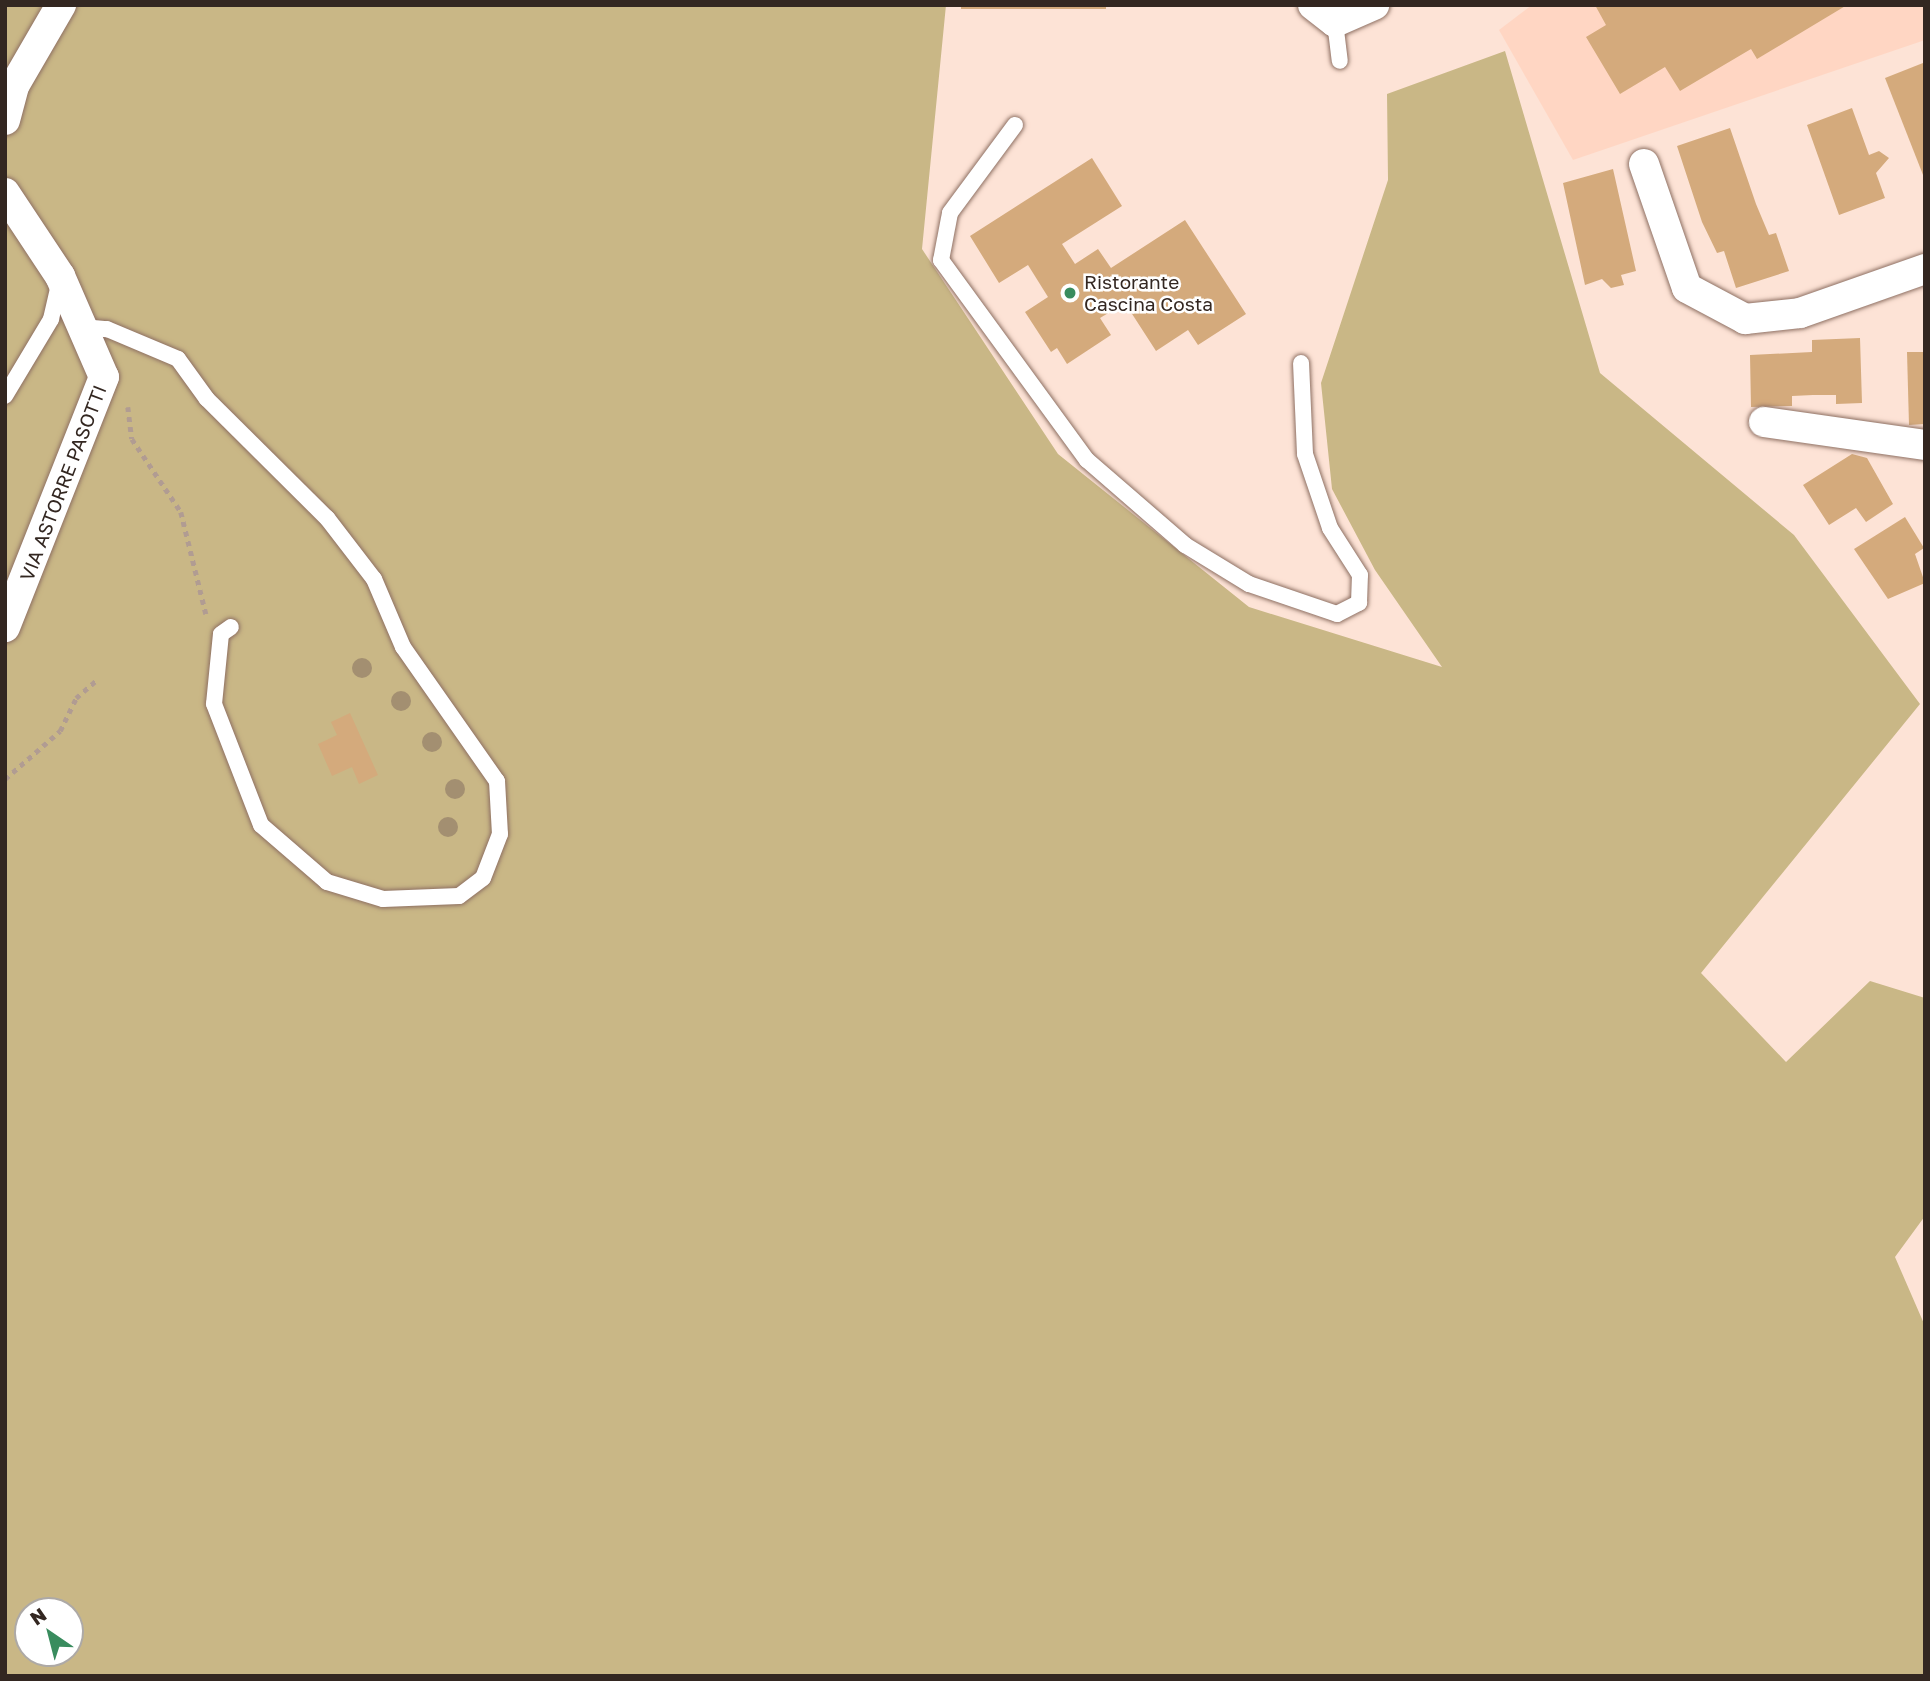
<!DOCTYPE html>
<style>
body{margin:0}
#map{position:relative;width:1930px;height:1681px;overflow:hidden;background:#fde3d6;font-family:"Golos Text",sans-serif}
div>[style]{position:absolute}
.built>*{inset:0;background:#ffd6c3}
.green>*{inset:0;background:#c9b786}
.building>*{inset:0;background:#d4aa7c}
.path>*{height:4.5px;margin-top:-2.25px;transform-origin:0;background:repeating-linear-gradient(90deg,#b19c92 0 5px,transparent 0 10px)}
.roads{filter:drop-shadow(0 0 2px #8e7063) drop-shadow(0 0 2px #8e7063)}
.service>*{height:16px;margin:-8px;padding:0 8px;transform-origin:8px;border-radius:8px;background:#fff}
.minor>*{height:30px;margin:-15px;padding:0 15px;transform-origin:15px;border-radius:15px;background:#fff}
.trees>*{width:20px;height:20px;margin:-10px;border-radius:50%;background:#a38f71}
.dots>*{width:19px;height:19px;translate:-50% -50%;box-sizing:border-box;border:4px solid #fff;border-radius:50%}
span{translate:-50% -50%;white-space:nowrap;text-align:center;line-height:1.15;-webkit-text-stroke:5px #fff;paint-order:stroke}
.poi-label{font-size:19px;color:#332721}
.left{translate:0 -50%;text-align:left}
.street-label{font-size:19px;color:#332721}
.frame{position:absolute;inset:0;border:7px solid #332721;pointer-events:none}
.north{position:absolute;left:14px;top:1597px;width:70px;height:70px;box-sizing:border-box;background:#fff;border:2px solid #ada9a6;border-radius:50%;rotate:325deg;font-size:19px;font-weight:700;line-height:28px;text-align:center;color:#332721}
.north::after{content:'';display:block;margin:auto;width:24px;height:32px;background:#398c5e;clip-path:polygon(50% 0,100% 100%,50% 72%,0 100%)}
</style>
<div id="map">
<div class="built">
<div style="clip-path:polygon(1532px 5px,1925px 5px,1925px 40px,1573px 160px,1499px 30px)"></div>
</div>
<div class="green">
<div style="clip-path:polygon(evenodd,5px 5px,946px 5px,922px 249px,1058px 454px,1249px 607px,1442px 667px,1375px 570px,1332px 489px,1321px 383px,1388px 180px,1387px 94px,1505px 51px,1600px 373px,1794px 535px,1920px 704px,1701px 973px,1786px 1062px,1870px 981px,1925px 998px,1925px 1216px,1895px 1257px,1925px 1326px,1925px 1676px,5px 1676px,5px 5px,28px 1611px,70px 1611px,70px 1653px,28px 1653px,28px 1611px)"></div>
</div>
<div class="building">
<div style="clip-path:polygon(961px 5px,1106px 5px,1106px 9px,961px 9px)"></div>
<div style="clip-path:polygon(1595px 5px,1847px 5px,1757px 59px,1751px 49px,1680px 91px,1665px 67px,1620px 94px,1586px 37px,1606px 25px)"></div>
<div style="clip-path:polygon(1923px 63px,1925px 67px,1925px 180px,1885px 78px)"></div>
<div style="clip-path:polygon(1852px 108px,1869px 155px,1879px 151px,1889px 158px,1876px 173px,1885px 198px,1839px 215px,1807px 125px)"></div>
<div style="clip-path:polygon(1730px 128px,1756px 204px,1769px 235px,1776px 233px,1789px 271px,1736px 288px,1724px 251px,1717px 253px,1702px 222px,1677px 146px)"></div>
<div style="clip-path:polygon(1092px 158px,1122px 206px,1062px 244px,1075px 264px,1098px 249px,1111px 268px,1185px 220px,1246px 314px,1198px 345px,1188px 330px,1156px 351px,1125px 303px,1100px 318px,1111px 335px,1067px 364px,1057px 348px,1051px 352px,1025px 312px,1048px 297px,1028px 265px,999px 283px,970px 236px)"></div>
<div style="clip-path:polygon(1613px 169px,1636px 271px,1621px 275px,1624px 285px,1611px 288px,1602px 279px,1585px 285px,1563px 183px)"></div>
<div style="clip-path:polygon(1860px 338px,1862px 403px,1836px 404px,1836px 395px,1813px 395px,1792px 396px,1792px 406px,1751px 407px,1750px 355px,1812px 352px,1812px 340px)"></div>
<div style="clip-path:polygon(1907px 352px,1925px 352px,1925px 424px,1909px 425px)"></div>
<div style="clip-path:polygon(1852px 454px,1867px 458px,1893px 504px,1866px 522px,1856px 508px,1829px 525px,1803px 485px)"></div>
<div style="clip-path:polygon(1905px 517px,1924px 548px,1915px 554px,1925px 583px,1888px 599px,1854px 549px)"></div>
<div style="clip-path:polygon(350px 713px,378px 775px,359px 784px,352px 767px,332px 776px,318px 744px,337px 735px,331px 722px)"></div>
</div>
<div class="path">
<div style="left:128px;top:407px;width:32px;rotate:83deg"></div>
<div style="left:132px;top:439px;width:88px;rotate:56.1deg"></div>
<div style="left:181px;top:512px;width:105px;rotate:76.2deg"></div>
<div style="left:5px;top:779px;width:73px;rotate:-41.1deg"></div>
<div style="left:60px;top:731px;width:37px;rotate:-64deg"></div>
<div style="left:76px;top:698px;width:29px;rotate:-41deg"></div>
</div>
<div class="roads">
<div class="service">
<div style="left:1335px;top:22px;width:39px;rotate:83deg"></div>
<div style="left:1015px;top:125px;width:109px;rotate:126.5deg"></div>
<div style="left:950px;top:213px;width:48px;rotate:100.8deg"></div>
<div style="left:941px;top:260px;width:248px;rotate:53.9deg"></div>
<div style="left:1087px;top:460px;width:130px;rotate:40.9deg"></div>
<div style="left:1185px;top:545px;width:75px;rotate:31.4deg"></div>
<div style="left:1249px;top:584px;width:93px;rotate:18.8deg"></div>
<div style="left:1337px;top:614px;width:25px;rotate:-27deg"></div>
<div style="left:1359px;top:603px;width:28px;rotate:-88deg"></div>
<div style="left:1360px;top:575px;width:56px;rotate:-122.6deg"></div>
<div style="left:1330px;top:528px;width:78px;rotate:-108.7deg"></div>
<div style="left:1305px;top:454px;width:91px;rotate:-92.5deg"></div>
<div style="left:82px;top:327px;width:25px;rotate:5deg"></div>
<div style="left:107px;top:329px;width:77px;rotate:22.9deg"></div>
<div style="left:178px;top:359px;width:49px;rotate:54.1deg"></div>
<div style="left:207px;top:399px;width:169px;rotate:44.8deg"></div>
<div style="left:327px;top:518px;width:77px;rotate:52.4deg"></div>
<div style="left:374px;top:579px;width:74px;rotate:66.9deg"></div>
<div style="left:403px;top:647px;width:164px;rotate:55deg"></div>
<div style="left:497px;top:781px;width:53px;rotate:86.8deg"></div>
<div style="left:500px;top:834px;width:47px;rotate:111.1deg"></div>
<div style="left:483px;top:878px;width:30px;rotate:143deg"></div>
<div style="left:459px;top:896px;width:76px;rotate:177.7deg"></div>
<div style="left:383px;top:899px;width:59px;rotate:-163.1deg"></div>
<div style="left:327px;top:882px;width:87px;rotate:-139.2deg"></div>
<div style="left:261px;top:825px;width:130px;rotate:-111.2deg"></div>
<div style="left:214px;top:704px;width:70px;rotate:-84.3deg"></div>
<div style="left:221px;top:634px;width:12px;rotate:-35deg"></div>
<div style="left:5px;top:396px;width:90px;rotate:-59.1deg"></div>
<div style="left:51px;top:319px;width:37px;rotate:-77deg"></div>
</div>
<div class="minor">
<div style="left:1313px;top:5px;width:28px;rotate:38deg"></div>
<div style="left:1335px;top:22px;width:43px;rotate:-23.6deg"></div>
<div style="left:5px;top:120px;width:35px;rotate:-75deg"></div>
<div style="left:14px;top:86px;width:94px;rotate:-59.9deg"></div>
<div style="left:1644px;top:164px;width:131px;rotate:70.9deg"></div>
<div style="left:1687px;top:288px;width:66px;rotate:28.1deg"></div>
<div style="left:1745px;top:319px;width:55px;rotate:-6.2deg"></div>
<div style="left:1800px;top:313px;width:133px;rotate:-19.4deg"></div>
<div style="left:5px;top:193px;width:100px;rotate:56.5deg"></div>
<div style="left:60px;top:276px;width:110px;rotate:66.5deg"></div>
<div style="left:104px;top:377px;width:269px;rotate:111.6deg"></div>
<div style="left:1764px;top:422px;width:163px;rotate:8.1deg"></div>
</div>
</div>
<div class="trees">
<div style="left:362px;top:668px"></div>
<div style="left:401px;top:701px"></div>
<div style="left:432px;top:742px"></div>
<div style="left:455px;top:789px"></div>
<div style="left:448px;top:827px"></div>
</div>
<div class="dots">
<div style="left:1070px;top:293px;background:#398c5e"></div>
</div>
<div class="poi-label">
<span class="left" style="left:1084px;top:293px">Ristorante<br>Cascina Costa</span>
</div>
<div class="street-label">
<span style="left:63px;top:483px;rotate:-69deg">VIA ASTORRE PASOTTI</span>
</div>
<div class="frame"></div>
<div class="north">N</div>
</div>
